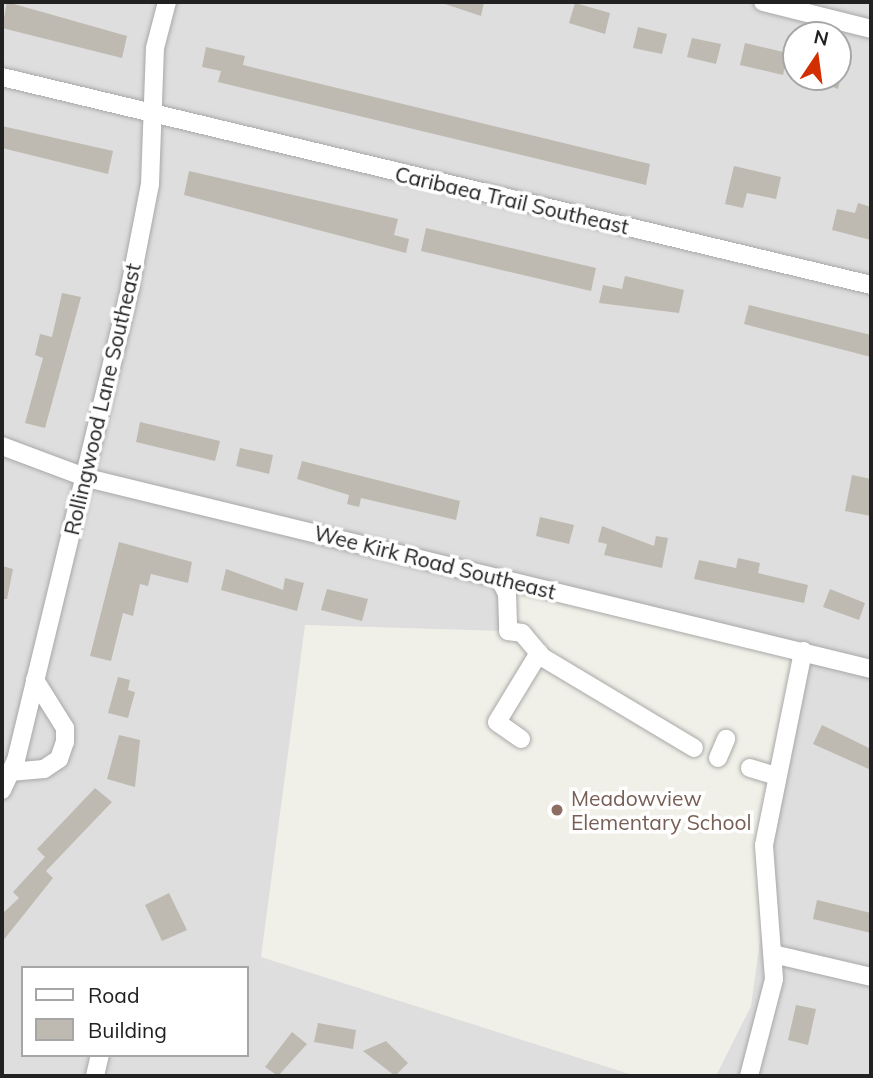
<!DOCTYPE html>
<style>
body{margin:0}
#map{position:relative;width:873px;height:1078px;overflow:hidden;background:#f1f0e8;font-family:Mulish,sans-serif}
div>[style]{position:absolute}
.residential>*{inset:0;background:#dfdede}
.building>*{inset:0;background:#bebab1}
.roads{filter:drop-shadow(0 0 2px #a8a8a8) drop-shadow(0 0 2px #a8a8a8)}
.minor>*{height:18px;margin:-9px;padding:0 9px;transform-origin:9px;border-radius:9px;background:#fff}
.dots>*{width:19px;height:19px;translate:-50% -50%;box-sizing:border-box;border:4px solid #fff;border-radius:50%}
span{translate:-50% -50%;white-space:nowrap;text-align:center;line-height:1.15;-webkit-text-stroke:7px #fff;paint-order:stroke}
.street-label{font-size:21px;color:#212121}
.education-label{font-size:21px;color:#785e54}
.left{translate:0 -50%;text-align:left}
.frame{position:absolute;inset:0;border:4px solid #212121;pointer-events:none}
.legend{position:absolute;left:21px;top:966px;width:228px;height:91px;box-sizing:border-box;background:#fff;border:2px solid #a6a6a6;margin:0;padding:9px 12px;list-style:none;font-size:21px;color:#212121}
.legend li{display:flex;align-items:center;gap:14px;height:35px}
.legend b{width:35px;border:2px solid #a6a6a6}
.north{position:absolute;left:782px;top:21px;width:70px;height:70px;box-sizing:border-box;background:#fff;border:2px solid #a6a6a6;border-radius:50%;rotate:13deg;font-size:19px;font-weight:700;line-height:28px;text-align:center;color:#212121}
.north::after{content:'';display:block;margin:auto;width:24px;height:32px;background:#d22e00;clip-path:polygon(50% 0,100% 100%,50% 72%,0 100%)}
</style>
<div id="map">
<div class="residential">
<div style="clip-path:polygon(evenodd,2px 2px,871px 2px,871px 1076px,716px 1076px,751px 1006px,800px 651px,522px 580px,503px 631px,305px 625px,261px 957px,636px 1076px,2px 1076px,2px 2px,796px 35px,838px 35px,838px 77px,796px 77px,796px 35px,2px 2px,23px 968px,247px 968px,247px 1055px,23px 1055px,23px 968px)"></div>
</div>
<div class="building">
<div style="clip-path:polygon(7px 2px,127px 36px,122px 58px,2px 28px)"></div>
<div style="clip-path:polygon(439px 2px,484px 2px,481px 16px)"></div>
<div style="clip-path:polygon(575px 3px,610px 13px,605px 34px,569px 23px)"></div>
<div style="clip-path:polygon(638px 27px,667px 34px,662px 54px,633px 48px)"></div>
<div style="clip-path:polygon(692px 38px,721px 44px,716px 64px,687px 57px)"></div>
<div style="clip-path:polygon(745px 43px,788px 53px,783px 75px,740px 65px)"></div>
<div style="clip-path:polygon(206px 47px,245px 56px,243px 65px,650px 164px,646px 185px,218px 82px,221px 71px,202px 67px)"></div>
<div style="clip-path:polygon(806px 77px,841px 77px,838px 89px)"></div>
<div style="clip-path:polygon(2px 126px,113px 151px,108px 174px,2px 148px)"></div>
<div style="clip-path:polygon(734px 166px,781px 177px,776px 199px,747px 193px,743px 208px,725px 204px)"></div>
<div style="clip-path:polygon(189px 171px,398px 219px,394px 235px,409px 239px,406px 253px,184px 195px)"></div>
<div style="clip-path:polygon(858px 203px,871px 207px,871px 240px,832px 230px,837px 209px,855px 213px)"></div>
<div style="clip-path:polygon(426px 228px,596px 268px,591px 291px,421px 251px)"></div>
<div style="clip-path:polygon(625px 276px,684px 290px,679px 313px,599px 303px,603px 285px,622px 289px)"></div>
<div style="clip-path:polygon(62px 293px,81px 297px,45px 428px,25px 423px,43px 358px,35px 355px,40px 334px,52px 337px)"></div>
<div style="clip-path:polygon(749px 305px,871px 335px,871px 357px,744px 324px)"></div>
<div style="clip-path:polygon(140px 422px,220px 441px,215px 461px,136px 442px)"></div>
<div style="clip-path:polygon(240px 448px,273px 455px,269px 474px,236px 466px)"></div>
<div style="clip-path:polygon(302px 461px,460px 501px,456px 520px,361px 498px,359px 507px,347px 504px,349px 495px,297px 479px)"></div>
<div style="clip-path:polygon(852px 475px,871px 479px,871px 516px,845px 511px)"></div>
<div style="clip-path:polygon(540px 517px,574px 525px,569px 544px,536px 536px)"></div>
<div style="clip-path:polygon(602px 526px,654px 546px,656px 536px,668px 538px,662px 568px,604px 555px,607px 544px,598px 542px)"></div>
<div style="clip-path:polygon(119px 542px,192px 562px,188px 583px,151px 574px,148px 586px,140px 584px,133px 616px,123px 613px,111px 661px,90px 656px)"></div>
<div style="clip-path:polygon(738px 558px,760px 563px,758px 573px,808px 585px,804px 603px,694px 579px,699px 560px,736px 568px)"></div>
<div style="clip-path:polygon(2px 566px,13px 569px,7px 599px,2px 599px)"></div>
<div style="clip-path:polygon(226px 569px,283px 590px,285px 578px,304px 583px,297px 611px,221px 590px)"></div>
<div style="clip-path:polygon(327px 589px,368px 599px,362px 621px,321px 610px)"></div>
<div style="clip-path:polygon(830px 589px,865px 603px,859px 620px,823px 607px)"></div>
<div style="clip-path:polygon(118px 677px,130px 680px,128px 690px,135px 692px,128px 718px,108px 713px)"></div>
<div style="clip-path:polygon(822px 725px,871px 749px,871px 770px,813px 744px)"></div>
<div style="clip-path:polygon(119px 735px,140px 740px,135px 787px,107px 779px)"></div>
<div style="clip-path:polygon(95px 788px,112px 802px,46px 871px,53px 878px,2px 942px,2px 914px,19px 898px,13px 892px,45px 857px,37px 849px)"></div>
<div style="clip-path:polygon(169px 893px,187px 930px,162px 941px,145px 905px)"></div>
<div style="clip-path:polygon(817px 900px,871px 913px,871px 933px,813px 919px)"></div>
<div style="clip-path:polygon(796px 1005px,816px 1009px,808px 1045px,788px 1040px)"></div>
<div style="clip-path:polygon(318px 1023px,356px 1030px,353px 1049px,314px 1042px)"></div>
<div style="clip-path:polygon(292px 1032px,307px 1044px,278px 1076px,265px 1067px)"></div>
<div style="clip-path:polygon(386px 1041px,408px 1063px,395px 1076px,363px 1051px)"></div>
</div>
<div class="roads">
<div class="minor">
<div style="left:763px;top:2px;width:111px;rotate:14deg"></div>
<div style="left:2px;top:77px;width:894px;rotate:13.46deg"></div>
<div style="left:2px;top:446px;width:91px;rotate:20.6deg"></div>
<div style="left:87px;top:478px;width:807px;rotate:13.69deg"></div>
<div style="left:499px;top:578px;width:18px;rotate:63deg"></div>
<div style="left:507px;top:594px;width:37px;rotate:88deg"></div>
<div style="left:508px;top:631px;width:14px;rotate:8deg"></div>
<div style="left:522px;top:633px;width:31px;rotate:50deg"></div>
<div style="left:542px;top:657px;width:177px;rotate:30.9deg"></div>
<div style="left:521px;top:739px;width:29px;rotate:-145deg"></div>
<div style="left:497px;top:722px;width:81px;rotate:-58.7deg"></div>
<div style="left:718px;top:758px;width:21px;rotate:-67deg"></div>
<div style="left:750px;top:768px;width:24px;rotate:17deg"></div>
<div style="left:10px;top:772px;width:34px;rotate:-5deg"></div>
<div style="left:44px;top:769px;width:18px;rotate:-34deg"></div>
<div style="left:59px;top:759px;width:18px;rotate:-71deg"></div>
<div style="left:65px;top:742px;width:14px;rotate:-90deg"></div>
<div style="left:65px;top:728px;width:57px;rotate:-122deg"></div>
<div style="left:2px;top:790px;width:33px;rotate:-65deg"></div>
<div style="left:16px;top:760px;width:487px;rotate:-76.4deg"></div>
<div style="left:130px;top:287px;width:105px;rotate:-79deg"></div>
<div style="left:150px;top:184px;width:136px;rotate:-87.9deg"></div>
<div style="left:155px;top:48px;width:48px;rotate:-75.4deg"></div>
<div style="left:773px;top:954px;width:101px;rotate:13.2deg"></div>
<div style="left:95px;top:1076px;width:22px;rotate:-77deg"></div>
<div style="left:749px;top:1076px;width:100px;rotate:-75.5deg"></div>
<div style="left:774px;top:979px;width:134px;rotate:-94.3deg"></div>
<div style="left:764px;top:845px;width:198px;rotate:-78.6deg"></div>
</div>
</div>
<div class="dots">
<div style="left:557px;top:810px;background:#8d6e63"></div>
</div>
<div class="street-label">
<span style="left:512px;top:200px;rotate:13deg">Caribaea Trail Southeast</span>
<span style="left:102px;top:399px;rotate:-77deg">Rollingwood Lane Southeast</span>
<span style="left:435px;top:562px;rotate:14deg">Wee Kirk Road Southeast</span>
</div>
<div class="education-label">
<span class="left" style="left:571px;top:810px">Meadowview<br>Elementary School</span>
</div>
<div class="frame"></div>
<ul class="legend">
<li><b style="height:9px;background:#fff"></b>Road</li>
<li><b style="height:19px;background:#bebab1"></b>Building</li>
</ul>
<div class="north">N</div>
</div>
